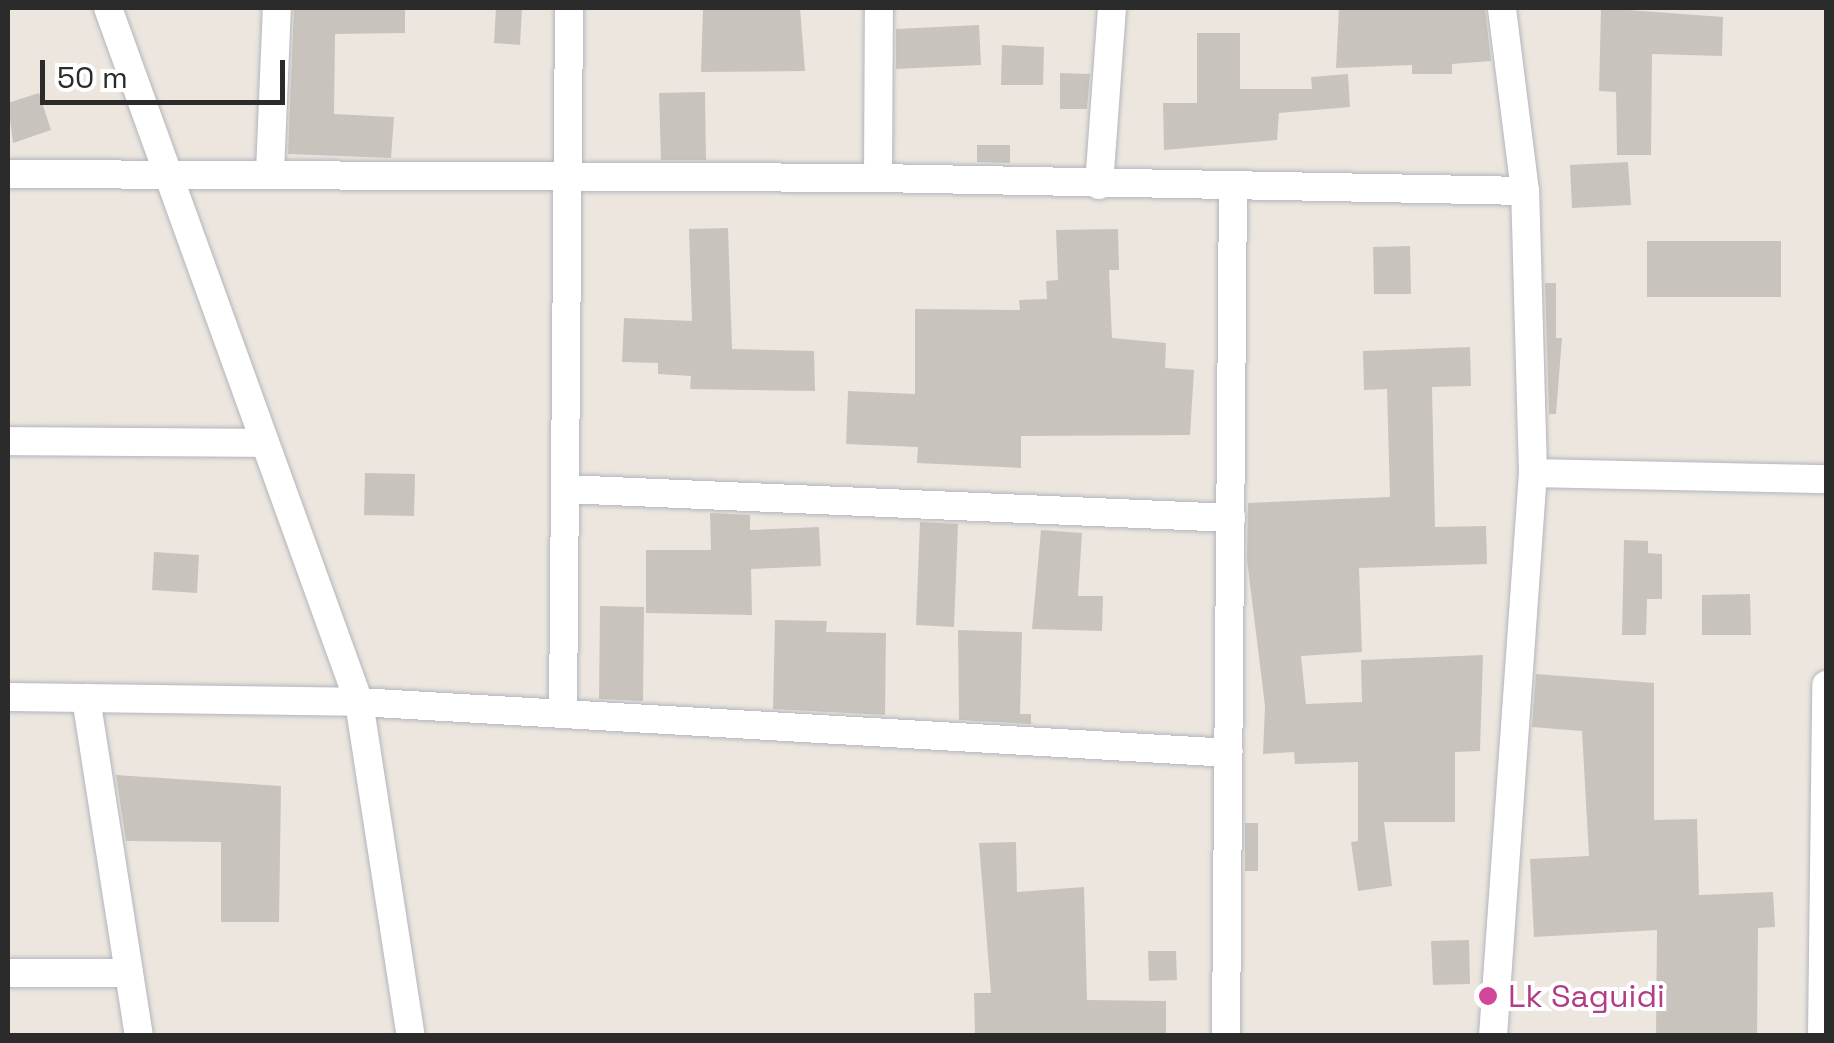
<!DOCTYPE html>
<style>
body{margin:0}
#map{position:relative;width:1834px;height:1043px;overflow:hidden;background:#ece6de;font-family:"Space Grotesk",sans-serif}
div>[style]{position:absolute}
.building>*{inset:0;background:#c8c4bd}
.roads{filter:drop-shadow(0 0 2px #b2b5be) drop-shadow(0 0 2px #b2b5be)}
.minor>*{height:28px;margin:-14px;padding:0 14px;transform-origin:14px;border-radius:14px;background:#fff}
.dots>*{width:28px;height:28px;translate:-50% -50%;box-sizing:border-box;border:5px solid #fff;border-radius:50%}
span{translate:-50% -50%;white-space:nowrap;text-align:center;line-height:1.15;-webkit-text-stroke:8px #fff;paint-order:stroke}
.hotel-label{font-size:32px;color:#b23c85}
.left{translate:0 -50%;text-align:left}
.frame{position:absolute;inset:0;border:10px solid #2b2b2b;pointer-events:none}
.scale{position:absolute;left:40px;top:60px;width:245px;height:45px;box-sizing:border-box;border:5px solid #2b2b2b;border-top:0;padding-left:12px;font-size:30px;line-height:35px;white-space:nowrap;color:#2b2b2b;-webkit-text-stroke:8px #fff;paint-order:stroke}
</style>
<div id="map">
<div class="building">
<div style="clip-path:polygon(294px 8px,405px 8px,405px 33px,335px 34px,334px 114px,394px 117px,391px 158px,288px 154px)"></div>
<div style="clip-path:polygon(496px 8px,522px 8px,520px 45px,494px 43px)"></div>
<div style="clip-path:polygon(703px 8px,800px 8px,805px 71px,701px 72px)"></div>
<div style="clip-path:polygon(1339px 8px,1485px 8px,1491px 61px,1452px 64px,1452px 74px,1412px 74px,1412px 65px,1336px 68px)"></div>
<div style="clip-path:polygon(1601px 8px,1723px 17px,1722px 56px,1652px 54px,1651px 155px,1617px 155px,1616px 92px,1599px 91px)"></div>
<div style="clip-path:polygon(979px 25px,981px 65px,896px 69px,896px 29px)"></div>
<div style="clip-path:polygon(1197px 33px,1240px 33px,1240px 89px,1312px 89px,1311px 77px,1348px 74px,1350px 107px,1279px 113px,1277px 140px,1164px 150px,1163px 103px,1197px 103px)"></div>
<div style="clip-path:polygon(1002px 45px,1044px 47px,1043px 85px,1001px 85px)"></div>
<div style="clip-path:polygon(1060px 73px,1090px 74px,1087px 109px,1060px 109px)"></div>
<div style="clip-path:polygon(705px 92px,706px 160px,661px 160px,659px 93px)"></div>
<div style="clip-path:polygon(39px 93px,51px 130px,13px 143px,8px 103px)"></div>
<div style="clip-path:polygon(977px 145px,1010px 145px,1010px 163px,977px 162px)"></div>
<div style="clip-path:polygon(1628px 162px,1631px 205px,1572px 208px,1570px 165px)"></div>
<div style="clip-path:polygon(728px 228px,732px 349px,814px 351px,815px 391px,690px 389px,691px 376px,658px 374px,658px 363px,622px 362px,624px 318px,692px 321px,689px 229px)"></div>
<div style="clip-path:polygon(1118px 229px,1119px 270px,1109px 270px,1112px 338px,1166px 343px,1165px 368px,1194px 370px,1190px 435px,1021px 436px,1021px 468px,917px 463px,918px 447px,846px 444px,848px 391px,915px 394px,915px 309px,1020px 310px,1019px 300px,1047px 299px,1046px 281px,1058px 280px,1056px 230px)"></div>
<div style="clip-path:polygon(1647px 241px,1781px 241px,1781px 297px,1647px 297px)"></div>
<div style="clip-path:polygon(1410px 246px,1411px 294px,1374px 294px,1373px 247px)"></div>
<div style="clip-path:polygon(1545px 283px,1556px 283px,1556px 338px,1562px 338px,1556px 414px,1549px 414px)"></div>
<div style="clip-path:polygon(1470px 347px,1471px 386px,1432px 387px,1435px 527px,1486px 526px,1487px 564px,1359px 568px,1362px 652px,1301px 656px,1306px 704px,1362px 702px,1361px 660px,1483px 655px,1480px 751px,1455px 752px,1455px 822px,1384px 822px,1392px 886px,1358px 891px,1351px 842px,1358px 841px,1358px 762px,1295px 764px,1294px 752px,1263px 754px,1265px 706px,1247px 560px,1248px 503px,1390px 497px,1387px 389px,1364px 390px,1363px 351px)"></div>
<div style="clip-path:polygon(365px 473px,415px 474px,414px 516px,364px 515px)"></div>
<div style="clip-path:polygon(710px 513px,750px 515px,750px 530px,819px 527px,821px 566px,751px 569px,752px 615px,646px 613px,646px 550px,711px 550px)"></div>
<div style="clip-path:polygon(920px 522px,958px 524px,954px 627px,916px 625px)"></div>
<div style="clip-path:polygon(1041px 530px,1082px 533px,1078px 596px,1103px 596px,1102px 631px,1032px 629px)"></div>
<div style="clip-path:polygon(1624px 540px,1648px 541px,1648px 553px,1662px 554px,1662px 599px,1647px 599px,1646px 635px,1622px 635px)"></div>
<div style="clip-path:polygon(154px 552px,199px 555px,197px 593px,152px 590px)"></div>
<div style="clip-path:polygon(1750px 594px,1751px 635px,1702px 635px,1702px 595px)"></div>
<div style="clip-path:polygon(600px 606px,644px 607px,643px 701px,599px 699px)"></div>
<div style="clip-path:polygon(775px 620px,827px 621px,826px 632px,886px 633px,885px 715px,773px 709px)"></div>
<div style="clip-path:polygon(958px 630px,1022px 632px,1020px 714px,1031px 714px,1031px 724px,959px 720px)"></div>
<div style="clip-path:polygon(1536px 674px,1654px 683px,1654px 820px,1697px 819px,1699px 895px,1773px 892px,1775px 927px,1758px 928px,1757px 1036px,1656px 1036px,1657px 930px,1534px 937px,1530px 859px,1589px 856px,1582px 731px,1532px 727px)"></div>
<div style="clip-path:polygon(116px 775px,281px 786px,279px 922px,221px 922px,221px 842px,126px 841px)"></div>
<div style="clip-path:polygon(1245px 823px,1258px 823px,1258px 871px,1245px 871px)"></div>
<div style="clip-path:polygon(1016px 842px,1017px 892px,1084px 887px,1087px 1000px,1166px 1001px,1166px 1034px,975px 1036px,974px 993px,991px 993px,979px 843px)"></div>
<div style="clip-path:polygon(1469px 940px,1470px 984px,1433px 985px,1431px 941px)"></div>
<div style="clip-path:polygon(1148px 951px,1176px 951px,1177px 980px,1149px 981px)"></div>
</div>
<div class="roads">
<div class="minor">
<div style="left:108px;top:8px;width:738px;rotate:70.12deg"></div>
<div style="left:359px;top:702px;width:338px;rotate:81.2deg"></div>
<div style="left:270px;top:172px;width:164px;rotate:-87.6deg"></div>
<div style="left:8px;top:174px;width:870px;rotate:0.26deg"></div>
<div style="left:878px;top:178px;width:647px;rotate:1.15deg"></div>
<div style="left:878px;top:178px;width:170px;rotate:-89.7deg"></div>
<div style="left:1099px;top:185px;width:177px;rotate:-85.8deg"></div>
<div style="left:8px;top:441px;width:257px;rotate:0.4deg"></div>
<div style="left:1533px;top:473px;width:293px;rotate:1.2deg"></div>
<div style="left:565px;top:489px;width:667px;rotate:2.49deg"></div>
<div style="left:8px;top:697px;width:351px;rotate:0.8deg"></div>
<div style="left:359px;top:702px;width:871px;rotate:3.35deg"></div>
<div style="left:86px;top:698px;width:342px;rotate:81.1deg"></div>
<div style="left:563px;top:714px;width:706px;rotate:-89.51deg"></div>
<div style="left:8px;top:973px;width:121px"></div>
<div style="left:1226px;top:1036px;width:849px;rotate:-89.53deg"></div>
<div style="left:1493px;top:1036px;width:564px;rotate:-85.94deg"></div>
<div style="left:1533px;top:473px;width:282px;rotate:-91.6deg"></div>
<div style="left:1525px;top:191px;width:184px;rotate:-97.2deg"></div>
<div style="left:1822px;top:1036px;width:351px;rotate:-89.3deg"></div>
</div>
</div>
<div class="dots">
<div style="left:1488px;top:996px;background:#d1479c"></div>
</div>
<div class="hotel-label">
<span class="left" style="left:1508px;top:996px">Lk Saguidi</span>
</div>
<div class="frame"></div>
<div class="scale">50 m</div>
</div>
